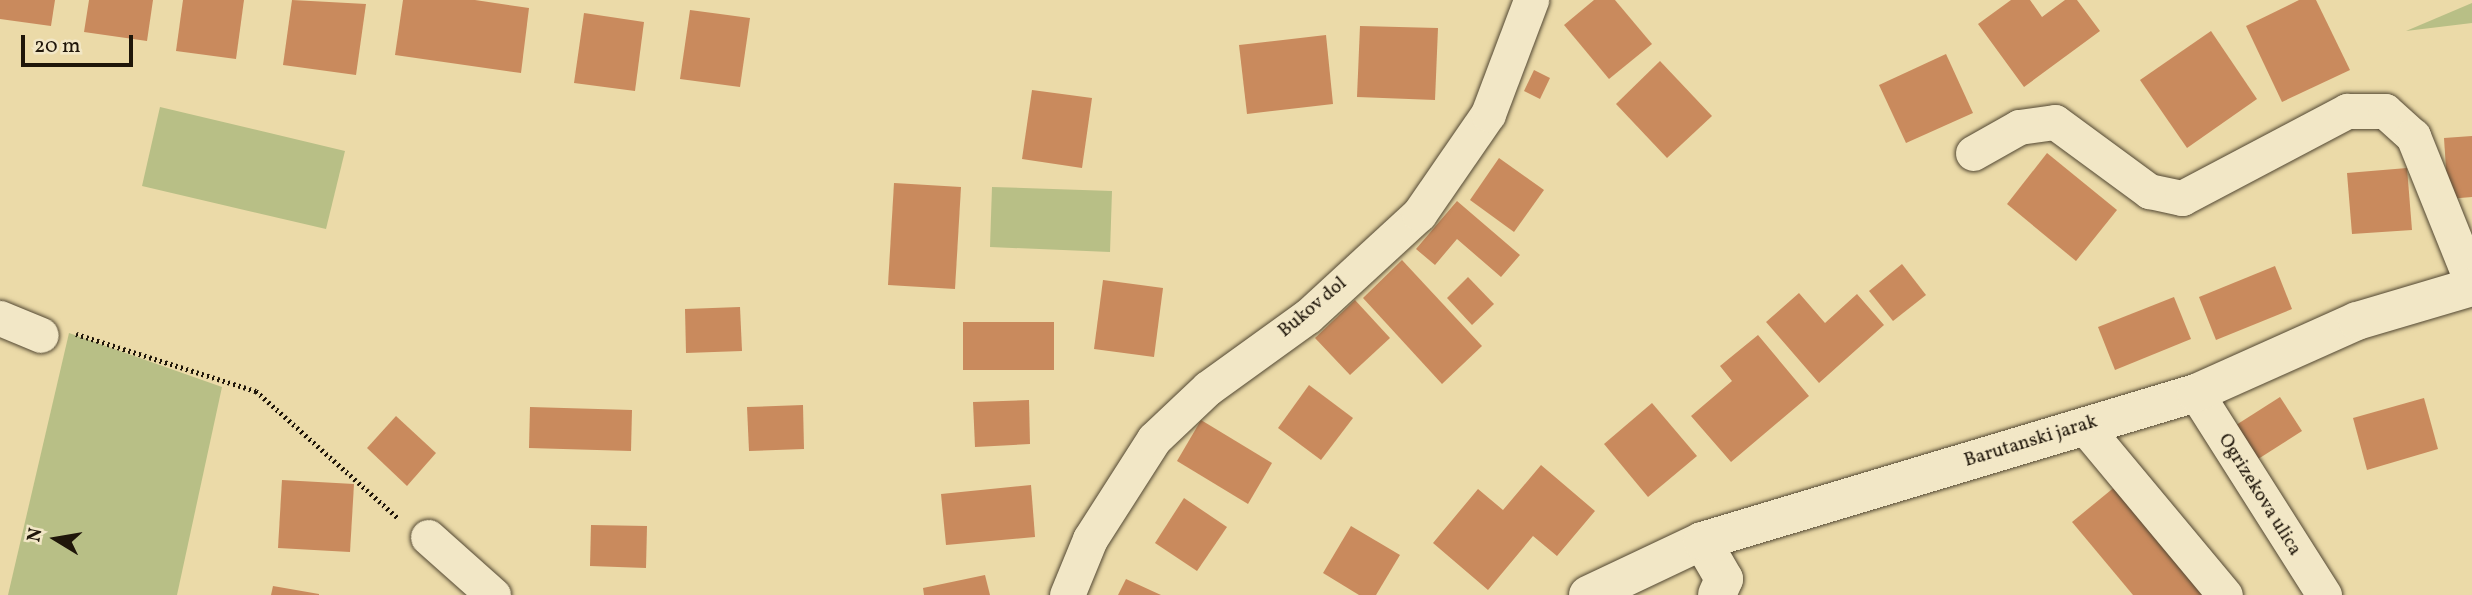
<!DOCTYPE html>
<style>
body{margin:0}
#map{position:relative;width:2472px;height:595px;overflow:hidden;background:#ebdaa8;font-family:Vollkorn,serif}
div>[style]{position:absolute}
.green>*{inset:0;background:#b8bf86}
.building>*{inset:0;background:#c98a5d}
.path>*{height:4.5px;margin-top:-2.25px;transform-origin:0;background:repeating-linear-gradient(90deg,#1f160a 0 2px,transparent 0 5.5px)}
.roads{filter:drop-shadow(0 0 2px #524732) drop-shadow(0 0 2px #524732)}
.street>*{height:35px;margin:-17.5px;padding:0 17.5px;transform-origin:17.5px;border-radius:17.5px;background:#f2e7c6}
.secondary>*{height:38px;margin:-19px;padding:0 19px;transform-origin:19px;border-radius:19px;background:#f2e7c6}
span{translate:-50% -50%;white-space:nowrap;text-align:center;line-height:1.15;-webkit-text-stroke:7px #f2e7c6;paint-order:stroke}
.street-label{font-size:19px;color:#1f160a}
.north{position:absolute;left:21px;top:504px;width:70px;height:70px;-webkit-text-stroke:5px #f2e7c6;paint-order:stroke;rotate:281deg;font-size:19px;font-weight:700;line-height:28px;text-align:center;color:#1f160a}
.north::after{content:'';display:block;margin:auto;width:24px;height:32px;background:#1f160a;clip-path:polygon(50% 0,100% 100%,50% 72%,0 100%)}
.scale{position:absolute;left:21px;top:35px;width:112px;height:32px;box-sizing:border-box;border:4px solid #1f160a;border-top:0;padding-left:9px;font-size:21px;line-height:24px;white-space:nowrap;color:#1f160a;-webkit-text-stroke:5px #f2e7c6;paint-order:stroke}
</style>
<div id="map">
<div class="green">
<div style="clip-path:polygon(2472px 3px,2472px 23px,2406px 31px)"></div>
<div style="clip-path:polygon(160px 107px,345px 151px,326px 229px,142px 186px)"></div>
<div style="clip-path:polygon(992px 187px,1112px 191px,1110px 252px,990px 247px)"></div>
<div style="clip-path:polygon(69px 333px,222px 387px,177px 595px,8px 595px)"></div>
</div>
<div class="building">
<div style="clip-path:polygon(0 0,55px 0,51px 26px,0 19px)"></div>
<div style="clip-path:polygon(89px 0,153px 0,147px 41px,84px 32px)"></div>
<div style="clip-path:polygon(183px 0,244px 0,236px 59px,176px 51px)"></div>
<div style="clip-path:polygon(292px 0,366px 4px,356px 75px,283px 65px)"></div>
<div style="clip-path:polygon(403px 0,475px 0,529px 8px,521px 73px,395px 55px)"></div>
<div style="clip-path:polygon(1594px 0,1615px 0,1652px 44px,1609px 79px,1564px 25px)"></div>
<div style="clip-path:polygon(2011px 0,2030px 0,2042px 17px,2065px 0,2077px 0,2100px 31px,2024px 87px,1978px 24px)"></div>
<div style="clip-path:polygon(2299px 0,2316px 0,2350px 70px,2282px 102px,2246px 26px)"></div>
<div style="clip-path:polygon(690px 10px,750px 18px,740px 87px,680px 79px)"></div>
<div style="clip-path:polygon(584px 13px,644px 22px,635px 91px,574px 83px)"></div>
<div style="clip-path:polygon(1360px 26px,1438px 28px,1435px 100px,1357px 97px)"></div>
<div style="clip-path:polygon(2211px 31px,2257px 99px,2187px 148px,2140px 80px)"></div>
<div style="clip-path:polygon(1326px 35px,1333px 104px,1247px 114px,1239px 45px)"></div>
<div style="clip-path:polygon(1946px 54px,1973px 113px,1906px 143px,1879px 85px)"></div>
<div style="clip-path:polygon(1660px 61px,1712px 116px,1667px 158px,1616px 104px)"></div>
<div style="clip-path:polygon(1534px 70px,1550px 78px,1540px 99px,1524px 91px)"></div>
<div style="clip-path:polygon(1032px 90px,1092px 98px,1082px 168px,1022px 159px)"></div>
<div style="clip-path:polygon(2472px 136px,2472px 197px,2448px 199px,2444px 138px)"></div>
<div style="clip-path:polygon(2047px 153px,2117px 210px,2076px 261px,2007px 204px)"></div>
<div style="clip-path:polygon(1499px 158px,1544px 190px,1514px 232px,1470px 200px)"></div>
<div style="clip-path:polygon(2407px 168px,2412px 230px,2352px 234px,2347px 173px)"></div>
<div style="clip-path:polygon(894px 183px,961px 187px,955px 289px,888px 285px)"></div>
<div style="clip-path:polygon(1457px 201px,1520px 255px,1501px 277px,1457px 239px,1435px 265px,1416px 249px)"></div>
<div style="clip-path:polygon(1402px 260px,1482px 346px,1442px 384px,1363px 298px)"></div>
<div style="clip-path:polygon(1902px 264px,1926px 295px,1893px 321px,1869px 291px)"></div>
<div style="clip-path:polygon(2275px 266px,2292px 309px,2216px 340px,2199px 297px)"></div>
<div style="clip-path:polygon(1468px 277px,1494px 304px,1472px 325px,1447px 298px)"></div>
<div style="clip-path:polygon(1103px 280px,1163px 288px,1154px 357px,1094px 349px)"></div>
<div style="clip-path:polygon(1799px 293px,1825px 323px,1857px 294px,1884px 325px,1819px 383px,1766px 322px)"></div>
<div style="clip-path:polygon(2174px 297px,2191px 339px,2115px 370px,2098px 327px)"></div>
<div style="clip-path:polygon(1355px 300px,1390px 338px,1350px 375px,1315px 338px)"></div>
<div style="clip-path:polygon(740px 307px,742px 351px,686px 353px,685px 309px)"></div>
<div style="clip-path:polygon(963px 322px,1054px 322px,1054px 370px,963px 370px)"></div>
<div style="clip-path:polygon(1758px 335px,1809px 396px,1731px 462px,1691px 416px,1732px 381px,1720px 366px)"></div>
<div style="clip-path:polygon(1309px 385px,1353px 418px,1321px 460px,1278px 428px)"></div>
<div style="clip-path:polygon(2280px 397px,2302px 431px,2244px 468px,2222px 434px)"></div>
<div style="clip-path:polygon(2424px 398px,2438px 449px,2367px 470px,2353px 418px)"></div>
<div style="clip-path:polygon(1029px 400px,1030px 444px,975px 447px,973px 402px)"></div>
<div style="clip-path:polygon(1652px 403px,1697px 456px,1648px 497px,1604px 444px)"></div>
<div style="clip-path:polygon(803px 405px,804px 449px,749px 451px,747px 407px)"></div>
<div style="clip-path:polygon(530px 407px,632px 410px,631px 451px,529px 448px)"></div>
<div style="clip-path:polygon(396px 416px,436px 453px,407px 486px,367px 448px)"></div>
<div style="clip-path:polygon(1201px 420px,1272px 463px,1248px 504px,1177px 461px)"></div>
<div style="clip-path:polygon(1541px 465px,1595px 511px,1557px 556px,1533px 536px,1488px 590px,1433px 543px,1478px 489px,1503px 510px)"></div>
<div style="clip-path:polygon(282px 480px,354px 484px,350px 552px,278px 548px)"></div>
<div style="clip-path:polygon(2122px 481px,2217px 595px,2133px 595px,2072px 522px)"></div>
<div style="clip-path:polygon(1031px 485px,1035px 537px,946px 545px,941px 494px)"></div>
<div style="clip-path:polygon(1184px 498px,1227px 527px,1197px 571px,1155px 543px)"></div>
<div style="clip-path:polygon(591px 525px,647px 526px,646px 568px,590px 566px)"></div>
<div style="clip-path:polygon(1351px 526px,1400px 555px,1376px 595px,1359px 595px,1323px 573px)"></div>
<div style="clip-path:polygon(985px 575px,990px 595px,924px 595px,923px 588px)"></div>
<div style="clip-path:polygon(1126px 579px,1161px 595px,1118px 595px)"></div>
<div style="clip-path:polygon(273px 586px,319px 594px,319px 595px,271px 595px)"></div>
</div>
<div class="path">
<div style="left:76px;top:334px;width:189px;rotate:17.6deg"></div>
<div style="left:256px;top:391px;width:191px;rotate:41.8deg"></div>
</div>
<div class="roads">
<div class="street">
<div style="left:1973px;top:153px;width:53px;rotate:-29.5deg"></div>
<div style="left:2019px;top:127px;width:36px;rotate:-8deg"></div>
<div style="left:2055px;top:122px;width:117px;rotate:36.3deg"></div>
<div style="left:2149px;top:191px;width:34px;rotate:12deg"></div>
<div style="left:2182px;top:198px;width:187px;rotate:-27.8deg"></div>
<div style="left:2347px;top:111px;width:38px"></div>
<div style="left:2385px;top:111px;width:38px;rotate:42deg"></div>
<div style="left:2413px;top:136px;width:158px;rotate:68.1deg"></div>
<div style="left:0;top:318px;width:44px;rotate:22.5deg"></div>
<div style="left:2196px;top:393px;width:239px;rotate:57.6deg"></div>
<div style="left:2084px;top:426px;width:220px;rotate:50.2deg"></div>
<div style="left:428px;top:537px;width:87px;rotate:41.7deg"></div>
<div style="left:1067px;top:595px;width:61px;rotate:-67.7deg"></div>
<div style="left:1090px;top:539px;width:119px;rotate:-57.4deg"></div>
<div style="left:1154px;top:439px;width:74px;rotate:-43.4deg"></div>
<div style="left:1208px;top:388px;width:123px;rotate:-35.8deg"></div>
<div style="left:1308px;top:316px;width:151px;rotate:-42.6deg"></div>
<div style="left:1419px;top:214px;width:121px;rotate:-55.4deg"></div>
<div style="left:1488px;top:114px;width:122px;rotate:-69.3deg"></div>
</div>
<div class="secondary">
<div style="left:1702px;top:541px;width:44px;rotate:59.9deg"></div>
<div style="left:1724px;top:579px;width:17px;rotate:114deg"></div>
<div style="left:1588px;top:595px;width:126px;rotate:-25.3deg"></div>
<div style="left:1702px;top:541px;width:516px;rotate:-16.68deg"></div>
<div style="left:2196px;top:393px;width:176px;rotate:-24.1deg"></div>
<div style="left:2357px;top:321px;width:120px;rotate:-16.5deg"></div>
</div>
</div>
<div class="street-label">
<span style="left:1313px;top:308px;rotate:-40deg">Bukov dol</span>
<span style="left:2031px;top:442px;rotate:-17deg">Barutanski jarak</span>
<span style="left:2259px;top:495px;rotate:58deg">Ogrizekova ulica</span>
</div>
<div class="north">N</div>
<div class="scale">20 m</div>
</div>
